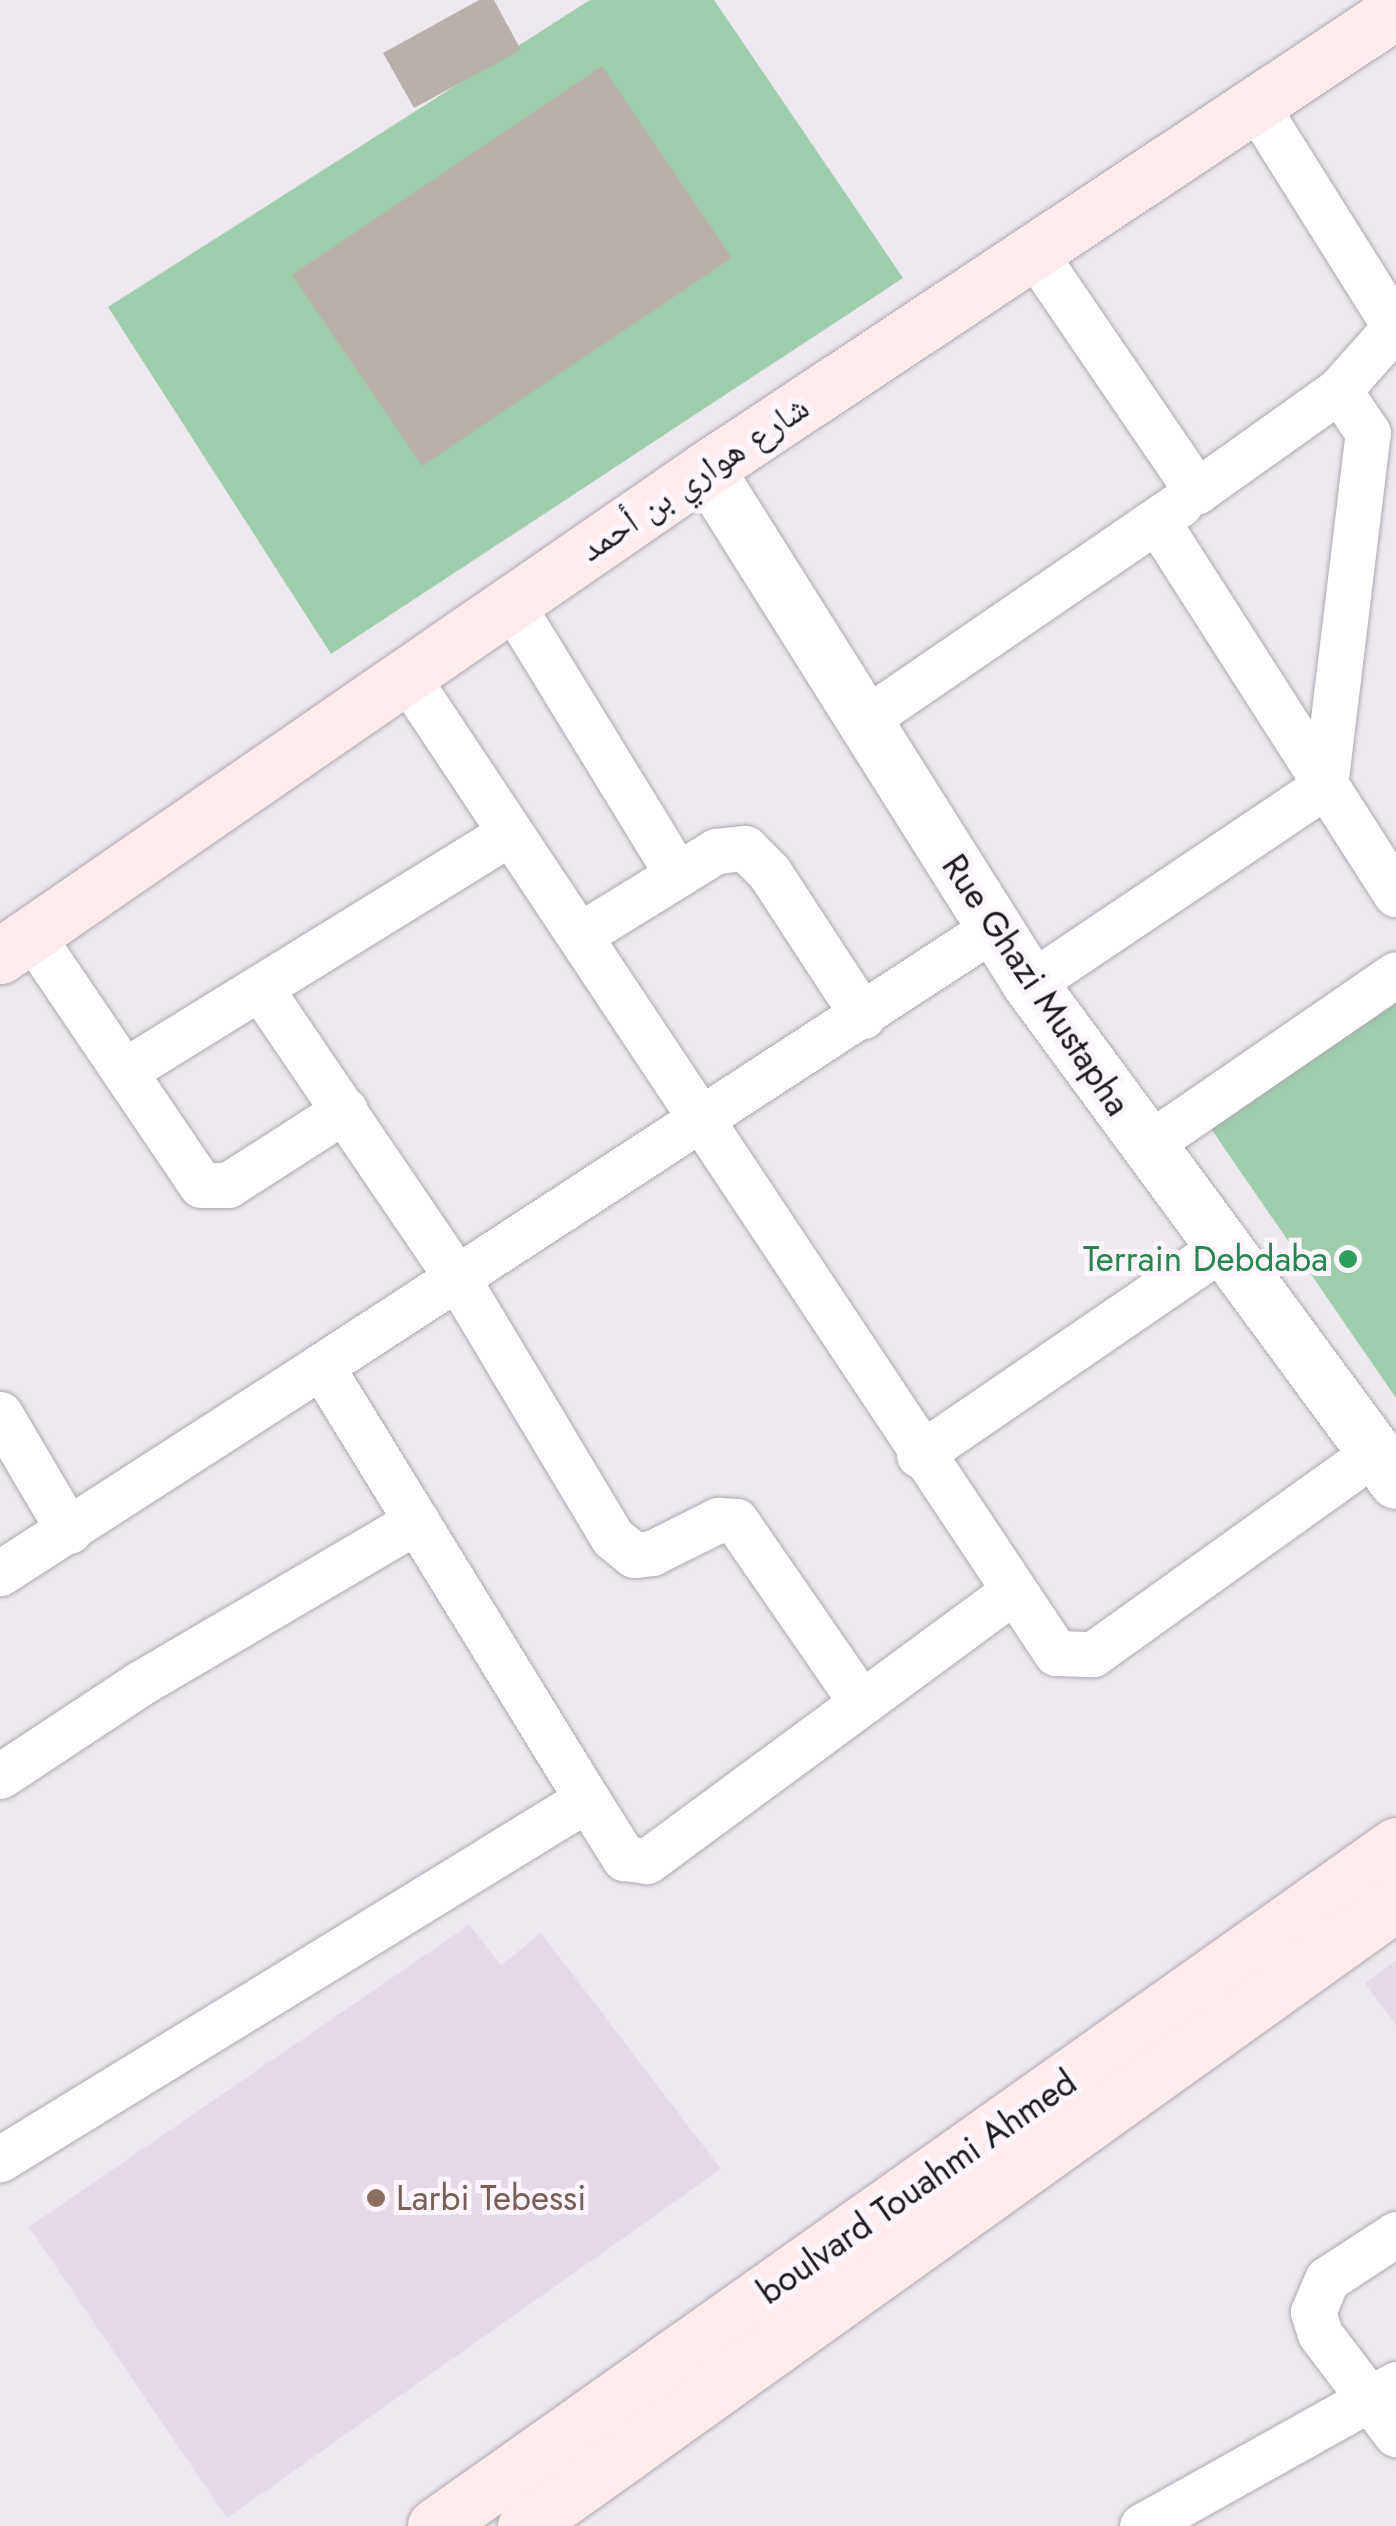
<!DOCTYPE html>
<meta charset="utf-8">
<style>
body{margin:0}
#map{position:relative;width:1396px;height:2526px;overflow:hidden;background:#eee8f0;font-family:Jost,"Noto Naskh Arabic",sans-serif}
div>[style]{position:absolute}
.built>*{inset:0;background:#e4d9e7}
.green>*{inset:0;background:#9ecdac}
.building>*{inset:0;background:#b9b0ab}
.roads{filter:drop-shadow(0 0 2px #ada7af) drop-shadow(0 0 2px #ada7af)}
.minor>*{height:45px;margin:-22.5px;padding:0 22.5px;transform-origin:22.5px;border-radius:22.5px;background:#fff}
.tertiary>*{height:55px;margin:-27.5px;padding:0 27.5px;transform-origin:27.5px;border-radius:27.5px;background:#fff}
.secondary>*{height:55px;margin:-27.5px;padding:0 27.5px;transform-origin:27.5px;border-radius:27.5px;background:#feebec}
.dots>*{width:28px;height:28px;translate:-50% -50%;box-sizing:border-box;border:5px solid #fcf5fe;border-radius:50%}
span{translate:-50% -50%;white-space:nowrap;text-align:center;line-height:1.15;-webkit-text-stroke:10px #fcf5fe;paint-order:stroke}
.street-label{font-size:35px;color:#1c1a1d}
.leisure-label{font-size:35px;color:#27864d}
.right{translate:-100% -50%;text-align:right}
.education-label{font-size:35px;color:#785e54}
.left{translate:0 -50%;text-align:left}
</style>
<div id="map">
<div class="built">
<div style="clip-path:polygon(469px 1925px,501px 1965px,541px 1933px,721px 2169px,227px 2518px,29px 2227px)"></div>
<div style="clip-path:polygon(1396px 1961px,1396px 2025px,1365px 1983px)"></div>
</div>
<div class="green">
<div style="clip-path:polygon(590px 0,714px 0,903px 278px,331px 654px,108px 307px)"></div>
<div style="clip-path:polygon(1396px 992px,1396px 1398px,1205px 1120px)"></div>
</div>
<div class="building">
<div style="clip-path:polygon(479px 0,494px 0,521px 50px,414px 108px,383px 53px)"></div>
<div style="clip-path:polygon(602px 66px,732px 258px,422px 466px,292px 275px)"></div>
</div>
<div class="roads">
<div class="minor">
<div style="left:1033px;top:251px;width:291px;rotate:55.7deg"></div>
<div style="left:1197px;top:491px;width:174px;rotate:-35.4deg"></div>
<div style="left:1339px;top:390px;width:84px;rotate:-48.4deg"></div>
<div style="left:1395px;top:327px;width:260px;rotate:-122.1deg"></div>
<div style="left:1157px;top:521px;width:443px;rotate:57.4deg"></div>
<div style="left:511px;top:603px;width:318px;rotate:58.5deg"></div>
<div style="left:405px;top:674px;width:1176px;rotate:56.38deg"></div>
<div style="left:1056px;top:1653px;width:37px;rotate:2deg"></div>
<div style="left:1093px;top:1654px;width:347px;rotate:-35.6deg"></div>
<div style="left:860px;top:723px;width:388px;rotate:-34.4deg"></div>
<div style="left:31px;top:934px;width:303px;rotate:55.9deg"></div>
<div style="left:201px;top:1185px;width:27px"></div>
<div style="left:228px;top:1185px;width:139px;rotate:-32.7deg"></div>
<div style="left:580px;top:935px;width:160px;rotate:-31.7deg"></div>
<div style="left:716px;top:851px;width:29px;rotate:-6deg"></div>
<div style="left:745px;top:848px;width:34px;rotate:45deg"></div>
<div style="left:769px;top:872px;width:172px;rotate:56.9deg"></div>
<div style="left:1030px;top:984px;width:355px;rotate:-33.9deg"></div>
<div style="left:1325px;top:786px;width:356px;rotate:-83.1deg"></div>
<div style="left:1368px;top:433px;width:52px;rotate:-124deg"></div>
<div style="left:260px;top:988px;width:348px;rotate:55.8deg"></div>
<div style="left:456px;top:1276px;width:305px;rotate:59.1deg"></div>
<div style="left:613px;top:1538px;width:27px;rotate:39deg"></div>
<div style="left:634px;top:1555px;width:18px;rotate:-6deg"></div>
<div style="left:652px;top:1553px;width:74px;rotate:-26.6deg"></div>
<div style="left:718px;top:1520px;width:18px;rotate:3deg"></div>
<div style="left:736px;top:1521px;width:220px;rotate:55.4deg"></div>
<div style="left:126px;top:1070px;width:450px;rotate:-31.7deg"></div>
<div style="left:1146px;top:1146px;width:303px;rotate:-34.5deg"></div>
<div style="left:321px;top:1366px;width:804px;rotate:-33.08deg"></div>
<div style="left:0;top:1414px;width:136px;rotate:59.5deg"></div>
<div style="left:919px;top:1455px;width:366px;rotate:-34.4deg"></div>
<div style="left:0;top:1573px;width:382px;rotate:-32.8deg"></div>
<div style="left:321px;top:1366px;width:508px;rotate:58.44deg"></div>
<div style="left:587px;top:1799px;width:689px;rotate:148.48deg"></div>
<div style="left:0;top:1776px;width:167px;rotate:-33.5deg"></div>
<div style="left:139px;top:1684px;width:322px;rotate:-30.4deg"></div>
<div style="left:587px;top:1799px;width:70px;rotate:57.9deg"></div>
<div style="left:624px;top:1858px;width:23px;rotate:7deg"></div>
<div style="left:647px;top:1861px;width:451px;rotate:-36.4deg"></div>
<div style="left:1396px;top:2234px;width:82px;rotate:146.9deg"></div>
<div style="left:1327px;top:2279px;width:36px;rotate:113deg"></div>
<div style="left:1313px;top:2312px;width:23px;rotate:72deg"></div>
<div style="left:1320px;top:2334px;width:126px;rotate:52.8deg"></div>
<div style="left:1142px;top:2526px;width:291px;rotate:-29.2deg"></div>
</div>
<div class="tertiary">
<div style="left:706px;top:469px;width:608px;rotate:57.82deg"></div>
<div style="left:1030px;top:984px;width:617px;rotate:53.63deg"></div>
</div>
<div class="secondary">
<div style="left:0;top:956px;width:858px;rotate:-34.6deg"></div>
<div style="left:706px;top:469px;width:828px;rotate:-33.57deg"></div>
<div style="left:435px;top:2526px;width:1178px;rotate:-35.32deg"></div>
<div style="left:525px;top:2526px;width:1071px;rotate:-35.57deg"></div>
</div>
</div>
<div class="dots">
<div style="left:1348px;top:1259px;background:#2e9e5b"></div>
<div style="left:376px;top:2198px;background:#8d6e63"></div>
</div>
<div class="street-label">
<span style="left:694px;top:478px;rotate:-34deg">شارع هواري بن أحمد</span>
<span style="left:1036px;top:985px;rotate:56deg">Rue Ghazi Mustapha</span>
<span style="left:917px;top:2187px;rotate:-35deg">boulvard Touahmi Ahmed</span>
</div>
<div class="leisure-label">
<span class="right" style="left:1328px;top:1259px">Terrain Debdaba</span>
</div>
<div class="education-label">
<span class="left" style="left:396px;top:2198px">Larbi Tebessi</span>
</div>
</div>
